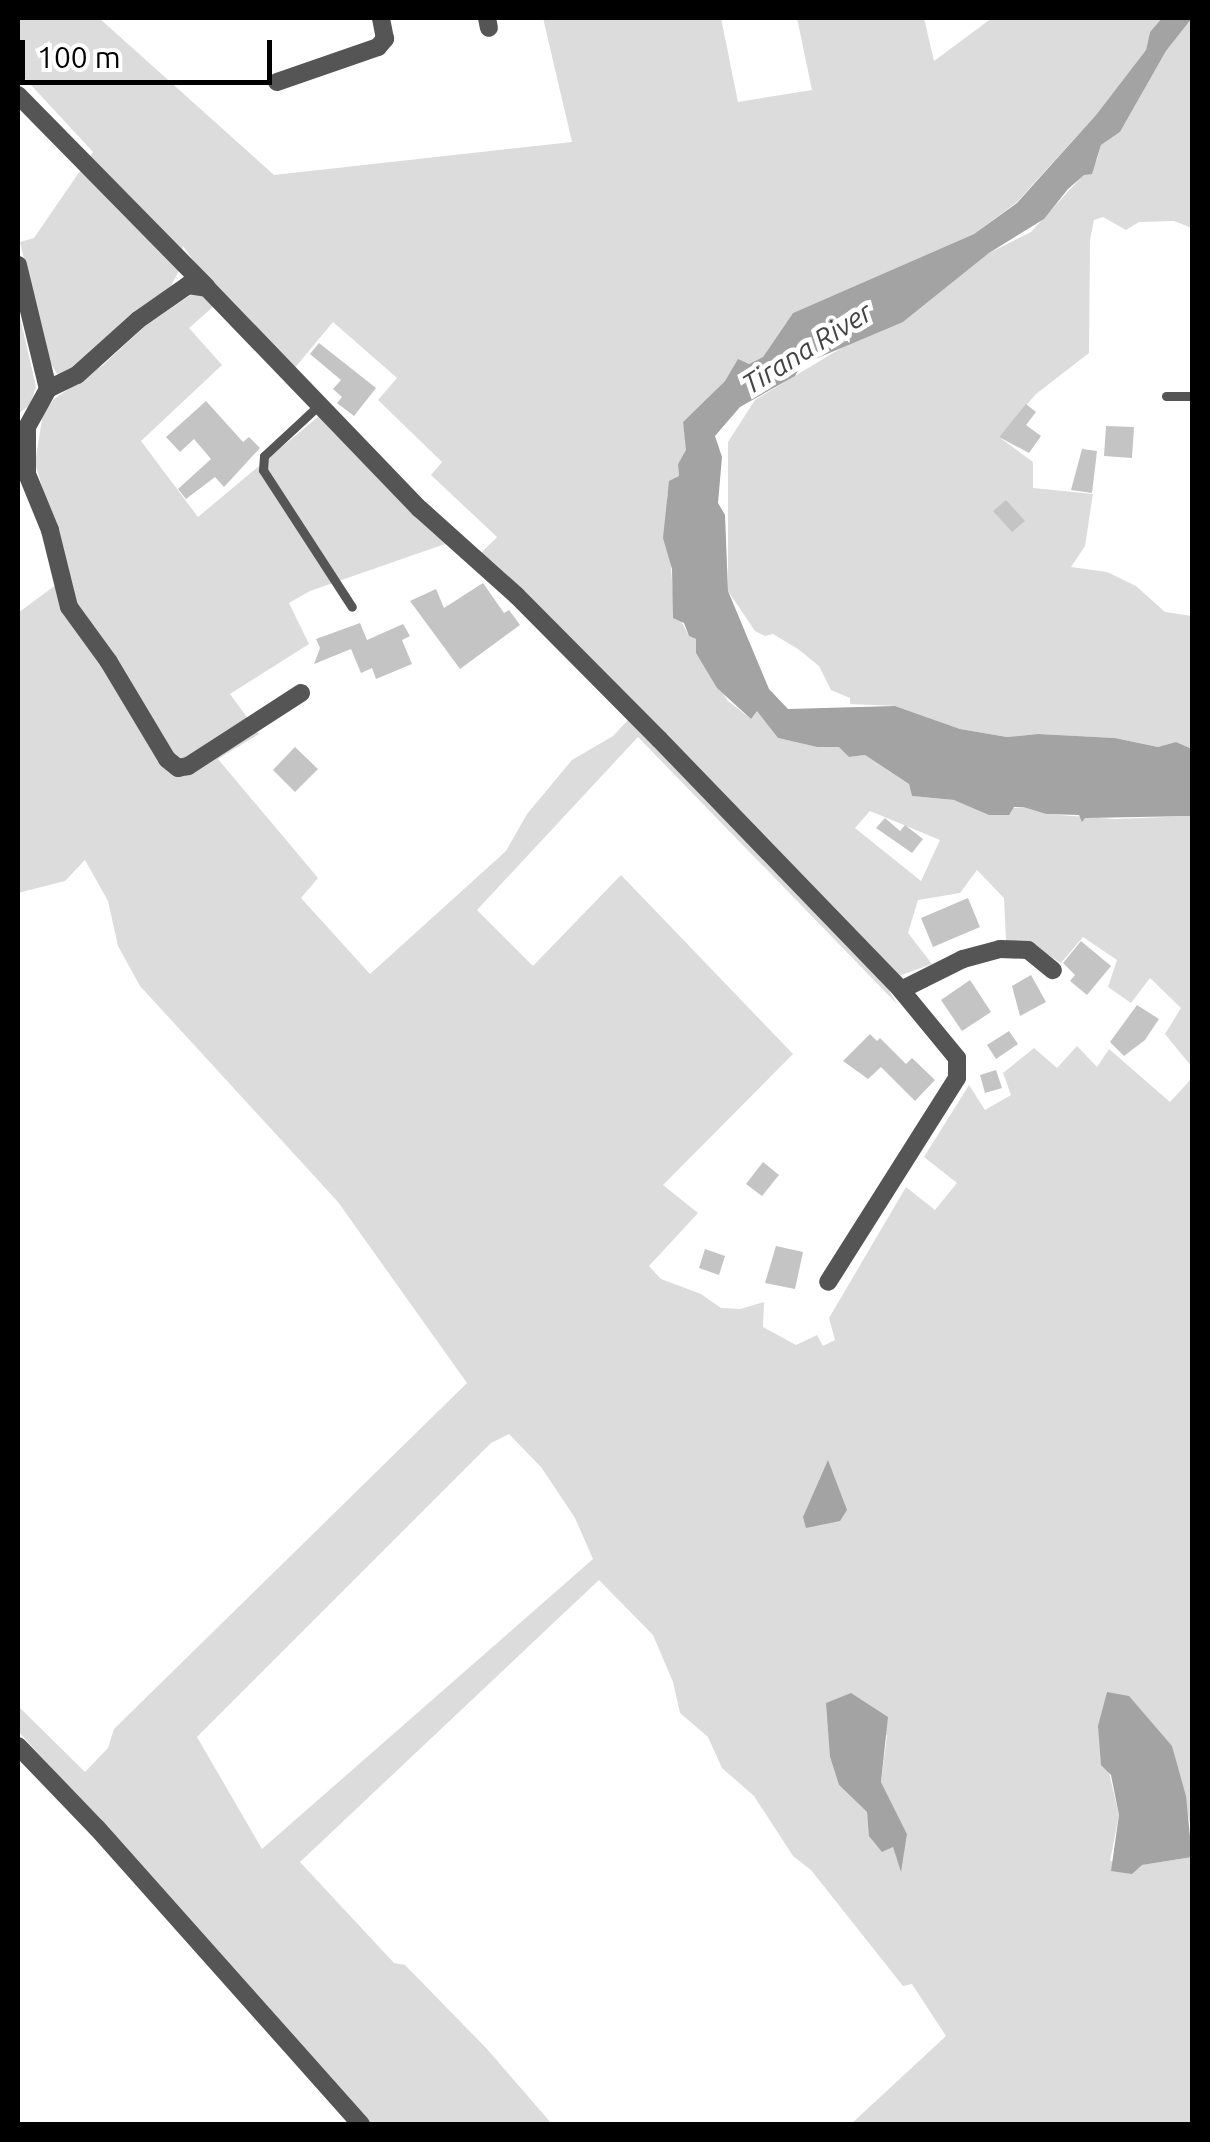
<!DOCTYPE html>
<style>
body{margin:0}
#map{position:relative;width:1210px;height:2142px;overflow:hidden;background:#fff;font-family:Ubuntu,sans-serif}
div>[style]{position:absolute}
.green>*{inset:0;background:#dcdcdc}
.water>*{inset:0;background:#a3a3a3}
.building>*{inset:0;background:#c4c4c4}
.service>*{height:9px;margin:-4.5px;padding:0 4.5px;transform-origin:4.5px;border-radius:4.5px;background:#555}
.minor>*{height:18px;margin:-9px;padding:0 9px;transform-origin:9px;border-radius:9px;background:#555}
span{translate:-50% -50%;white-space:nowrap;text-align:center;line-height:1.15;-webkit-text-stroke:9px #fff;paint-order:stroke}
.water-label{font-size:28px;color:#444;font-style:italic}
.frame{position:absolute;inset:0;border:20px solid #000;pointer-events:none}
.scale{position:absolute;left:20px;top:40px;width:252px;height:45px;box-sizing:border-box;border:5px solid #000;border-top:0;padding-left:12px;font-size:30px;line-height:35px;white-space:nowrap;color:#000;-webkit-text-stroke:8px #fff;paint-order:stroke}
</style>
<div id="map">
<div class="green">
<div style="clip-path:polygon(evenodd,18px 18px,99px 18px,274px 175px,572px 142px,543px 18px,721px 18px,738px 102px,812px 90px,797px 18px,924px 18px,934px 61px,992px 18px,1162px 18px,1150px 32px,1146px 50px,1096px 115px,1017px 202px,974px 234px,793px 313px,763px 357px,749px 364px,738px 360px,725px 381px,683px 422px,687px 450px,678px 464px,679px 476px,667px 495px,667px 513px,674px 608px,689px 636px,696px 639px,696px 653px,728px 701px,751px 719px,757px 710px,778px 738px,817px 747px,840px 747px,849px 757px,865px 755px,909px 784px,912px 796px,954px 800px,987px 811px,1023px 807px,1046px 814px,1115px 819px,1192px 816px,1192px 1067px,1165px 1034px,1181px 1008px,1150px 978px,1131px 1003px,1108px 987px,1117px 960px,1083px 937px,1061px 963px,1034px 946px,1006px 941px,1004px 898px,977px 870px,960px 893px,918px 900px,908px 933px,932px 964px,893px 978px,481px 553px,497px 537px,431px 475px,442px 462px,378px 400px,397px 378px,333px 322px,293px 370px,200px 270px,183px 246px,179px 271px,167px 293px,68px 371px,57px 374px,47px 357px,20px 242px,34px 238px,93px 152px,18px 71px,18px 18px,870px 811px,940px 840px,921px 881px,855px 828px,870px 811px)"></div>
<div style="clip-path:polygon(1192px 18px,1192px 228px,1174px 221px,1139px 222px,1126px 230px,1103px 217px,1094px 220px,1090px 240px,1089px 353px,1036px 394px,999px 437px,1033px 462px,1033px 488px,1093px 494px,1085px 546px,1071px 567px,1107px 572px,1136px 586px,1165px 612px,1192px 616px,1192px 749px,1176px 742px,1158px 747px,1115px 738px,1038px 734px,1007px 737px,960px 729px,895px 706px,850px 704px,850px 698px,831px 690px,819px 666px,798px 649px,773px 634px,765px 636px,755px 631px,728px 591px,728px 442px,755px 400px,858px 338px,903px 322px,989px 253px,1031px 232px,1097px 160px,1101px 145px,1120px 132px,1166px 51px)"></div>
<div style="clip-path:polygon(evenodd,198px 290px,214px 306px,189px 328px,222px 365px,141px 441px,198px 517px,319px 416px,448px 543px,310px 591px,289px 603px,309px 644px,230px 694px,259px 734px,218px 759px,318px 878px,301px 898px,370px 974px,506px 851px,527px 814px,572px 760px,613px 736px,631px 717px,886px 985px,897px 1004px,638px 737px,477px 910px,533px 966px,621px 875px,793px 1054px,663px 1185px,698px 1213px,649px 1266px,661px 1279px,701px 1294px,721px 1308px,740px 1309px,764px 1302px,763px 1327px,796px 1345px,817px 1335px,823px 1346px,835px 1340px,829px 1318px,906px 1187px,935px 1210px,957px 1183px,924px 1157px,969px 1085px,985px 1110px,1011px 1095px,1003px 1073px,1034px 1048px,1057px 1068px,1077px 1046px,1097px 1067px,1109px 1049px,1170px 1102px,1192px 1078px,1192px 1833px,1172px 1746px,1150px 1724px,1106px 1707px,1098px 1726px,1119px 1815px,1110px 1861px,1142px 1865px,1192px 1857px,1192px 2124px,851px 2124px,946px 2036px,912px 1984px,903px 1986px,811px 1870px,793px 1856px,754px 1796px,722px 1768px,708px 1737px,680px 1713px,673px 1682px,653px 1635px,599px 1580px,300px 1862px,394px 1963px,405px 1965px,487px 2049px,552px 2124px,370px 2124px,18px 1731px,18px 1706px,85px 1772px,108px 1748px,114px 1729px,467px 1383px,338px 1202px,140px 986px,118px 946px,108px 901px,85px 860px,65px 881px,18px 893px,18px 613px,68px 576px,35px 463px,43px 413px,54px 399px,103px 365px,145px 326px,198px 290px,509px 1434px,541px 1467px,575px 1518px,593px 1559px,262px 1849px,197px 1737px,491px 1443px,509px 1434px,198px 290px,887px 1735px,881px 1782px,907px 1834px,900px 1868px,893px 1846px,870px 1836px,867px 1812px,839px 1785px,830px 1757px,887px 1735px)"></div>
<div style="clip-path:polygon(18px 308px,36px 387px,30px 405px,18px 414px)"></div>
</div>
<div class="water">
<div style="clip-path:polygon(1162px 18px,1192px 18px,1166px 51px,1120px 132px,1101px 145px,1092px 174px,1084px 175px,1068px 189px,1044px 219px,989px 253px,903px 322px,801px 365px,795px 376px,740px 407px,715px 436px,722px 457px,718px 503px,725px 515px,728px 591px,769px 689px,788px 709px,895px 706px,960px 729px,1007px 737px,1038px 734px,1115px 738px,1158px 747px,1176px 742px,1192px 749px,1192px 816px,1085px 818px,1082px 822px,1079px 815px,1046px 814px,1023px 807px,1014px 807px,1009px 815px,989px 815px,954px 800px,912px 796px,909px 784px,865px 755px,849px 757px,839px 747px,817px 747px,778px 738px,757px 711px,751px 719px,717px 688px,696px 653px,696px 639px,689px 636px,684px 623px,673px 618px,672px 569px,663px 538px,669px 481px,679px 476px,678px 464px,686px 450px,683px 422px,725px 381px,738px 359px,749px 364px,763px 357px,793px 313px,974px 234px,1017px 203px,1096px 115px,1146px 50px,1150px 32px)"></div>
<div style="clip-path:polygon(828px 1460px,847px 1510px,840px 1521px,806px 1528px,803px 1517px)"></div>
<div style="clip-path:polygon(1107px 1692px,1129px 1696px,1172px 1746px,1186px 1796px,1192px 1857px,1142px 1865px,1132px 1874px,1111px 1871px,1119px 1815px,1111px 1775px,1101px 1765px,1098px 1726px)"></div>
<div style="clip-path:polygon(851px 1693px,888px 1717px,881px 1782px,907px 1834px,901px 1872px,893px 1847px,882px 1852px,869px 1836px,867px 1812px,839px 1785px,830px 1757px,826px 1703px)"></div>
</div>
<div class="building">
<div style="clip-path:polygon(319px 343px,376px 388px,354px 416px,337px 403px,342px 397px,333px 389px,341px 380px,310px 354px)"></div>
<div style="clip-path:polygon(206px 401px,243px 442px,249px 437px,260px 448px,224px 487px,215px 477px,186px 499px,178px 489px,211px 459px,194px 439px,180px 452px,166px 437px)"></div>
<div style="clip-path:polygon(1026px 404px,1036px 412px,1026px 425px,1041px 436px,1029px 453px,999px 437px)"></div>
<div style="clip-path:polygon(1106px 426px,1134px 427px,1132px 458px,1104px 456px)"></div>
<div style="clip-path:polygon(1082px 449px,1097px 451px,1092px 493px,1071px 490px)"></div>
<div style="clip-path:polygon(1006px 500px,1025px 521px,1012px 532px,993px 511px)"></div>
<div style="clip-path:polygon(483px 583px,504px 613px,509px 610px,520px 625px,460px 669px,410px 601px,436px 589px,444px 608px)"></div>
<div style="clip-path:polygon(360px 623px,367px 640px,403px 624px,410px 636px,402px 640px,412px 664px,376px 679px,372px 668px,361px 673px,351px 649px,314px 664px,320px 648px,316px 639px)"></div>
<div style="clip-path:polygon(295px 747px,318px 769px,295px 792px,273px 770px)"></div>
<div style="clip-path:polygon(885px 818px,900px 831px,905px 825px,923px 839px,912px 853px,876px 828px)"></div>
<div style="clip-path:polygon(968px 898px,980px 927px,933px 947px,921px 918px)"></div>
<div style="clip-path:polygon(1081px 941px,1111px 966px,1087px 995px,1070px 981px,1075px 975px,1063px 963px)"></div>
<div style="clip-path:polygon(1031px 975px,1046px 1002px,1020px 1016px,1012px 986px)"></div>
<div style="clip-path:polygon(970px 980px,991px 1012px,962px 1031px,941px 1000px)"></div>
<div style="clip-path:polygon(1137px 1005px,1159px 1019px,1145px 1040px,1124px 1056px,1110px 1042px)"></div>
<div style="clip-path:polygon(1009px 1031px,1018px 1044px,996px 1059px,987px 1045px)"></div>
<div style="clip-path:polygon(870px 1034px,877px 1041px,880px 1038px,906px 1064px,912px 1058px,935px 1080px,915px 1101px,881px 1067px,868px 1079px,843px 1061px)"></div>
<div style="clip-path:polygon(996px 1070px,1002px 1088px,985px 1093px,980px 1075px)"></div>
<div style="clip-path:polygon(763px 1162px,779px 1175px,762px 1196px,746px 1184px)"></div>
<div style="clip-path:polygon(776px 1246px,803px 1252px,795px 1289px,765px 1283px)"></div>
<div style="clip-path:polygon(705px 1249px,725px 1256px,719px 1275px,699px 1268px)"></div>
</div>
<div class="service">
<div style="left:1166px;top:396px;width:26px"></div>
<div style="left:319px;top:405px;width:75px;rotate:137.2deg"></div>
<div style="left:264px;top:456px;width:14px;rotate:94deg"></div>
<div style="left:263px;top:470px;width:163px;rotate:57deg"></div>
</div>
<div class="minor">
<div style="left:487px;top:18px;width:10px;rotate:79deg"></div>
<div style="left:277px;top:82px;width:107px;rotate:-19.1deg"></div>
<div style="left:378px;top:47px;width:11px;rotate:-49deg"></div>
<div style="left:385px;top:39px;width:21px;rotate:-101deg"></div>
<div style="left:18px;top:95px;width:269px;rotate:45.5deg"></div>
<div style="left:18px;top:265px;width:128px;rotate:76.4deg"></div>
<div style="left:301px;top:693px;width:135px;rotate:147.1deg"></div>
<div style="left:188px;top:766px;width:10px;rotate:169deg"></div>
<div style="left:178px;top:768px;width:14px;rotate:-141deg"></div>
<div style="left:167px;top:759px;width:113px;rotate:-120.9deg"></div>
<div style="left:109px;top:662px;width:68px;rotate:-126deg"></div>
<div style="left:69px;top:607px;width:79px;rotate:-103.9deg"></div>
<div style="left:50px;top:530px;width:61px;rotate:-112.3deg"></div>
<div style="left:27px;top:474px;width:47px;rotate:-90deg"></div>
<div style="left:27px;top:427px;width:43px;rotate:-61.1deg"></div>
<div style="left:48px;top:389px;width:32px;rotate:-26deg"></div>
<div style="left:77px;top:375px;width:82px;rotate:-42deg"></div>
<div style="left:138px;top:320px;width:61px;rotate:-35deg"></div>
<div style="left:188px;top:285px;width:19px;rotate:9deg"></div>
<div style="left:207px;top:288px;width:307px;rotate:46.1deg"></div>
<div style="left:420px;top:509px;width:130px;rotate:41.9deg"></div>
<div style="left:517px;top:596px;width:202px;rotate:45.2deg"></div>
<div style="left:659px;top:739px;width:349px;rotate:46deg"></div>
<div style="left:901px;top:990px;width:88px;rotate:50.5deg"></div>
<div style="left:957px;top:1058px;width:20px;rotate:90deg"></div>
<div style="left:957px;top:1078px;width:241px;rotate:122.3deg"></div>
<div style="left:901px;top:990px;width:69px;rotate:-26.6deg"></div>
<div style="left:963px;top:959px;width:38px;rotate:-15deg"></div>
<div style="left:1000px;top:949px;width:28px;rotate:2deg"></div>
<div style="left:1028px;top:950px;width:32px;rotate:39deg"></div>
<div style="left:18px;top:1746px;width:114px;rotate:46.1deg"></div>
<div style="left:97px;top:1828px;width:397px;rotate:48.3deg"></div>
</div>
<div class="water-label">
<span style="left:807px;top:348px;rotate:-32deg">Tirana River</span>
</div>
<div class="frame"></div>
<div class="scale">100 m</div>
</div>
